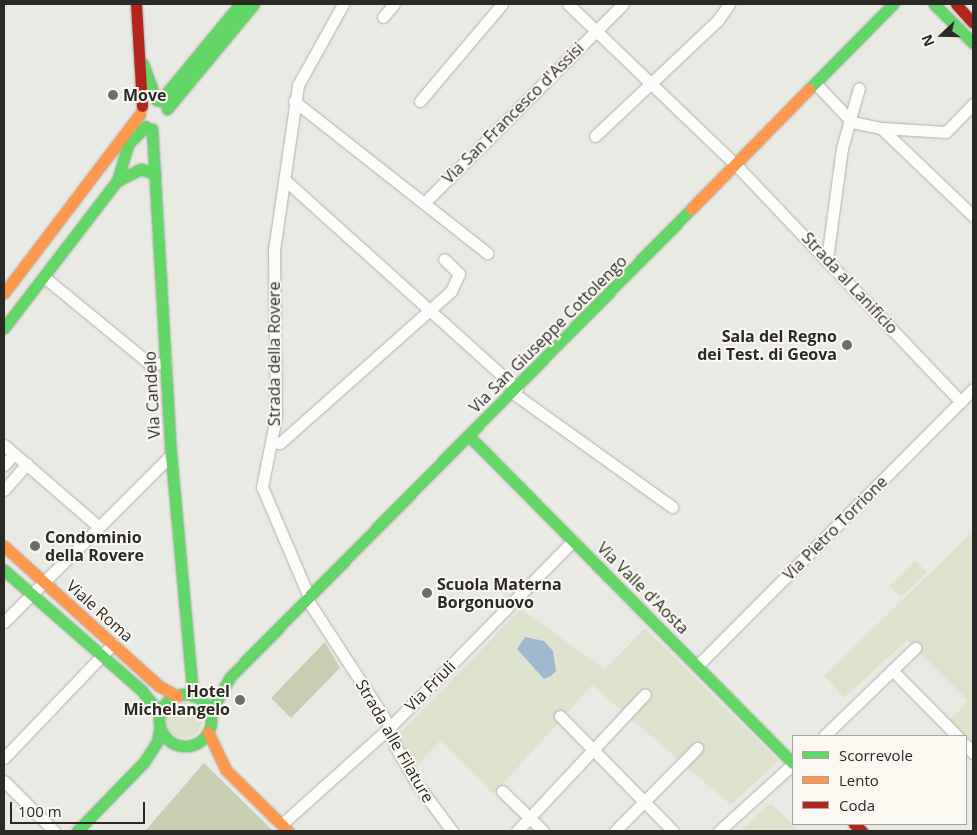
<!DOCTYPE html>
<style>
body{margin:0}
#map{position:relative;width:977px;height:835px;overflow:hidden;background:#eaeae5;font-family:"Open Sans",sans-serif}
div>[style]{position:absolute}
.green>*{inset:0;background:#dde3cd}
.round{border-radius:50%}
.forest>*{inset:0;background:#c7ceb2}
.water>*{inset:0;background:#a0b8d0}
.roads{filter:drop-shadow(0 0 1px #b1b1ad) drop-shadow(0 0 1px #b1b1ad)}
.street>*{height:11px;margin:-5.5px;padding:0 5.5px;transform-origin:5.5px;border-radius:5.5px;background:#fcfcfb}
.fast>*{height:11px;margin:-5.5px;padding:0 5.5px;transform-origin:5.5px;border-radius:5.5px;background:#63d668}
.fast>.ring{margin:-5.5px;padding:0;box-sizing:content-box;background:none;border:11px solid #63d668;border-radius:50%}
.slow>*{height:11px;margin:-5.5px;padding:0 5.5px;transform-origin:5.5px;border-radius:5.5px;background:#ff974d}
.jam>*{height:11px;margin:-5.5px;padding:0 5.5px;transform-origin:5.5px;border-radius:5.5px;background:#b3261e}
.dots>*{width:14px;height:14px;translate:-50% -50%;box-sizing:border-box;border:2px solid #faf8f0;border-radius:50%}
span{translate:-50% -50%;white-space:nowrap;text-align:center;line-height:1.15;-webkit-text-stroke:4px #faf8f0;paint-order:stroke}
.poi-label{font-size:16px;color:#2a2926;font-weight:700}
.left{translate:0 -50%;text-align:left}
.right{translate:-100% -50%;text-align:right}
.street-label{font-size:16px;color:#2a2926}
.frame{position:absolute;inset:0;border:5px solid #2a2926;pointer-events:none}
.legend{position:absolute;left:792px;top:735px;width:175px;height:90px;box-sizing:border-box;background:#faf8f0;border:1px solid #a7a59f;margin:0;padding:6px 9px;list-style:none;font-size:15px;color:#2a2926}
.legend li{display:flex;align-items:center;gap:10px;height:25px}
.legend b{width:25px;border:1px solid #a7a59f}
.north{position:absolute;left:917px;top:10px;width:50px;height:50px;-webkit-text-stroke:4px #faf8f0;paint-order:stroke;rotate:249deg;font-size:14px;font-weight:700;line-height:20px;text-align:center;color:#2a2926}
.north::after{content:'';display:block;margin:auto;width:18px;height:22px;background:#2a2926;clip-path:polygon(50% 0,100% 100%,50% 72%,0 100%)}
.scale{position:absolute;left:10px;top:802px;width:135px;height:22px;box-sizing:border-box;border:2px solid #2a2926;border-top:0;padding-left:6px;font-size:15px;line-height:18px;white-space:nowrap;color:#2a2926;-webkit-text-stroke:4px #faf8f0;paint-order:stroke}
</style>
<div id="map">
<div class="green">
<div style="clip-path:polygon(973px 532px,973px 748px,948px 722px,968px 701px,907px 640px,844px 698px,824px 675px)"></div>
<div style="clip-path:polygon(915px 560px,927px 572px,901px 597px,889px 586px)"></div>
<div style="clip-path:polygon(521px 609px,605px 669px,645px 628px,778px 761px,731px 805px,592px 685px,494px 794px,440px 741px,414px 768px,395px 738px)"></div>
<div class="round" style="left:166px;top:702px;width:36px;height:36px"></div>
<div style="clip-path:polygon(771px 804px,800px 831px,740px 831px,767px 806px)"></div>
</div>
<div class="forest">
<div style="clip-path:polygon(325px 642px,340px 668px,291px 718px,271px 698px)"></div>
<div style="clip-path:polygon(204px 763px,273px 831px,145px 831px)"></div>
</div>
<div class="water">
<div style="clip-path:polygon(525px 637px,544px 641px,553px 651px,556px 671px,551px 676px,544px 679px,517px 649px)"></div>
</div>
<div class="roads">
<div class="street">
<div style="left:568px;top:4px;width:234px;rotate:43.8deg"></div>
<div style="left:737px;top:166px;width:325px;rotate:46.5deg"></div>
<div style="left:383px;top:17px;width:17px;rotate:-50deg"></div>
<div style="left:817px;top:85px;width:51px;rotate:46.6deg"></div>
<div style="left:852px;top:122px;width:30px;rotate:12deg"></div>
<div style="left:881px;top:128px;width:127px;rotate:43.7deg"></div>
<div style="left:294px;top:101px;width:246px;rotate:38.2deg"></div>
<div style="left:420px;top:101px;width:127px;rotate:-49.8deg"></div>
<div style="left:881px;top:128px;width:65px;rotate:3.5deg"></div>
<div style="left:946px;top:132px;width:39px;rotate:-46deg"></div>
<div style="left:595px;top:136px;width:169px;rotate:-43.3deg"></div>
<div style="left:718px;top:20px;width:19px;rotate:-55deg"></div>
<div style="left:285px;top:180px;width:312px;rotate:42deg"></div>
<div style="left:429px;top:198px;width:274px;rotate:-45deg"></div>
<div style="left:827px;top:259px;width:112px;rotate:-82.3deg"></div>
<div style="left:842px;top:148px;width:62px;rotate:-74.2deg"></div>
<div style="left:44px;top:277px;width:137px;rotate:39.4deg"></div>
<div style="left:150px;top:364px;width:16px;rotate:-4deg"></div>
<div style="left:513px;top:393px;width:196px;rotate:35.6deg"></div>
<div style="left:273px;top:442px;width:7px;rotate:8deg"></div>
<div style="left:280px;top:443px;width:229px;rotate:-41.6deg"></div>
<div style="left:451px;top:291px;width:19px;rotate:-65deg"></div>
<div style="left:459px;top:274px;width:21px;rotate:-135deg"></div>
<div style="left:4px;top:445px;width:124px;rotate:40.8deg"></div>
<div style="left:4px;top:465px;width:15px;rotate:-48deg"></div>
<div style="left:4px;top:490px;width:35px;rotate:-49deg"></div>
<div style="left:309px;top:597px;width:120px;rotate:-113.1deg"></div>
<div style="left:262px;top:487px;width:71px;rotate:-78.7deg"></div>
<div style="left:276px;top:417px;width:167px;rotate:-90.7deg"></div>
<div style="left:274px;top:250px;width:167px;rotate:-81.7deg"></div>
<div style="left:298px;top:85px;width:93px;rotate:-60.9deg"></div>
<div style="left:307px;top:599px;width:153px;rotate:57deg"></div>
<div style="left:390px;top:727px;width:20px;rotate:75deg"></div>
<div style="left:395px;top:746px;width:44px;rotate:59.9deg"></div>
<div style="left:417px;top:784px;width:59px;rotate:53.3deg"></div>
<div style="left:4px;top:622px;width:236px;rotate:-45deg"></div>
<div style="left:697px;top:666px;width:391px;rotate:-45.1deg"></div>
<div style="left:892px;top:670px;width:93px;rotate:45.4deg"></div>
<div style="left:560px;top:716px;width:161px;rotate:45.5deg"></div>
<div style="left:824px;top:736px;width:127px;rotate:-44deg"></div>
<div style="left:966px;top:745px;width:11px;rotate:49deg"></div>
<div style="left:4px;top:758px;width:158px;rotate:-46.3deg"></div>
<div style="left:4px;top:781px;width:71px;rotate:45deg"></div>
<div style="left:502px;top:791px;width:57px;rotate:44.3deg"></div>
<div style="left:282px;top:824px;width:145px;rotate:-41.9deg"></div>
<div style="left:390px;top:727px;width:261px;rotate:-45.5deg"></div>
<div style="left:517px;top:831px;width:187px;rotate:-46.9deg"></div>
<div style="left:615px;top:831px;width:117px;rotate:-45.3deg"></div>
<div style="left:719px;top:831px;width:100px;rotate:-42.2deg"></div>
</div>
<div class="fast">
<div style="left:934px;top:4px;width:55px;rotate:45deg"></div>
<div style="left:143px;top:64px;width:38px;rotate:70deg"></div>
<div style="left:809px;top:89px;width:120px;rotate:-45.3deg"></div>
<div style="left:160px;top:101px;width:126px;rotate:-50.5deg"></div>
<div style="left:167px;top:109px;width:136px;rotate:-50.4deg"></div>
<div style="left:152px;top:129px;width:327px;rotate:86.7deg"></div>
<div style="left:171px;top:455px;width:242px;rotate:84.8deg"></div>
<div style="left:117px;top:181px;width:27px;rotate:-27deg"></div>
<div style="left:141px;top:169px;width:15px;rotate:20deg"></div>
<div style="left:4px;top:328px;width:185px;rotate:-52.5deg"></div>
<div style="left:117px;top:181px;width:39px;rotate:-73deg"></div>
<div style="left:128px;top:144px;width:25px;rotate:-45deg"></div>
<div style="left:469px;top:436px;width:460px;rotate:45.3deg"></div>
<div style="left:4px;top:570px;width:184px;rotate:41.2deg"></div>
<div style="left:142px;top:691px;width:28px;rotate:51deg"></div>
<div class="ring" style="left:159px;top:694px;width:41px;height:41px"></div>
<div style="left:210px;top:713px;width:41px;rotate:-60.9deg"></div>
<div style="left:230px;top:677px;width:657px;rotate:-45.43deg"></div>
<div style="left:77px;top:831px;width:96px;rotate:-45.8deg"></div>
<div style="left:144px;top:762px;width:24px;rotate:-57deg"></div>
<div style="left:157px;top:742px;width:15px;rotate:-79deg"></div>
</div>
<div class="slow">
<div style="left:691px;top:209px;width:168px;rotate:-45.5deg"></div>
<div style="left:4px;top:293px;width:225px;rotate:-52.8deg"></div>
<div style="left:4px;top:546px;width:209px;rotate:42.1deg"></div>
<div style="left:159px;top:686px;width:21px;rotate:29deg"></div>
<div style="left:208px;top:732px;width:42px;rotate:64.7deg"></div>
<div style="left:226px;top:770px;width:87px;rotate:44.5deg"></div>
</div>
<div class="jam">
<div style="left:136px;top:4px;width:102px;rotate:86.6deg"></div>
<div style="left:956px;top:4px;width:25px;rotate:48deg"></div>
<div style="left:854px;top:824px;width:11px;rotate:41deg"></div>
</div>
</div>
<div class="dots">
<div style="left:113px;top:95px;background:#6d6d69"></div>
<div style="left:847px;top:345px;background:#6d6d69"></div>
<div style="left:35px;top:546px;background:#6d6d69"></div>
<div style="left:427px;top:593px;background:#6d6d69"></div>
<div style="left:240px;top:700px;background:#6d6d69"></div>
</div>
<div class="poi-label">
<span class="left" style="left:123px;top:95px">Move</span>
<span class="right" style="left:837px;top:345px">Sala del Regno<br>dei Test. di Geova</span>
<span class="left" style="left:45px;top:546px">Condominio<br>della Rovere</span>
<span class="left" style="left:437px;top:593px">Scuola Materna<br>Borgonuovo</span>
<span class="right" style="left:230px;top:700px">Hotel<br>Michelangelo</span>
</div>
<div class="street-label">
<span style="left:513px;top:113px;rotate:-45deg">Via San Francesco d'Assisi</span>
<span style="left:850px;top:283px;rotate:47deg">Strada al Lanificio</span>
<span style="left:548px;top:334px;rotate:-45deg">Via San Giuseppe Cottolengo</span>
<span style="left:274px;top:354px;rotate:-90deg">Strada della Rovere</span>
<span style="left:152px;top:395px;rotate:-93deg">Via Candelo</span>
<span style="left:835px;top:528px;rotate:-45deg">Via Pietro Torrione</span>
<span style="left:643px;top:588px;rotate:45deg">Via Valle d'Aosta</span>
<span style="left:100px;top:611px;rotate:42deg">Viale Roma</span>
<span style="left:430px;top:686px;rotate:-45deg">Via Friuli</span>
<span style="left:395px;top:741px;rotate:60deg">Strada alle Filature</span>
</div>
<div class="frame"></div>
<ul class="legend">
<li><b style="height:6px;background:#63d668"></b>Scorrevole</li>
<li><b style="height:6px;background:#ff974d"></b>Lento</li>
<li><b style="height:6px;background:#b3261e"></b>Coda</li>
</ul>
<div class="north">N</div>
<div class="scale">100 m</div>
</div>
